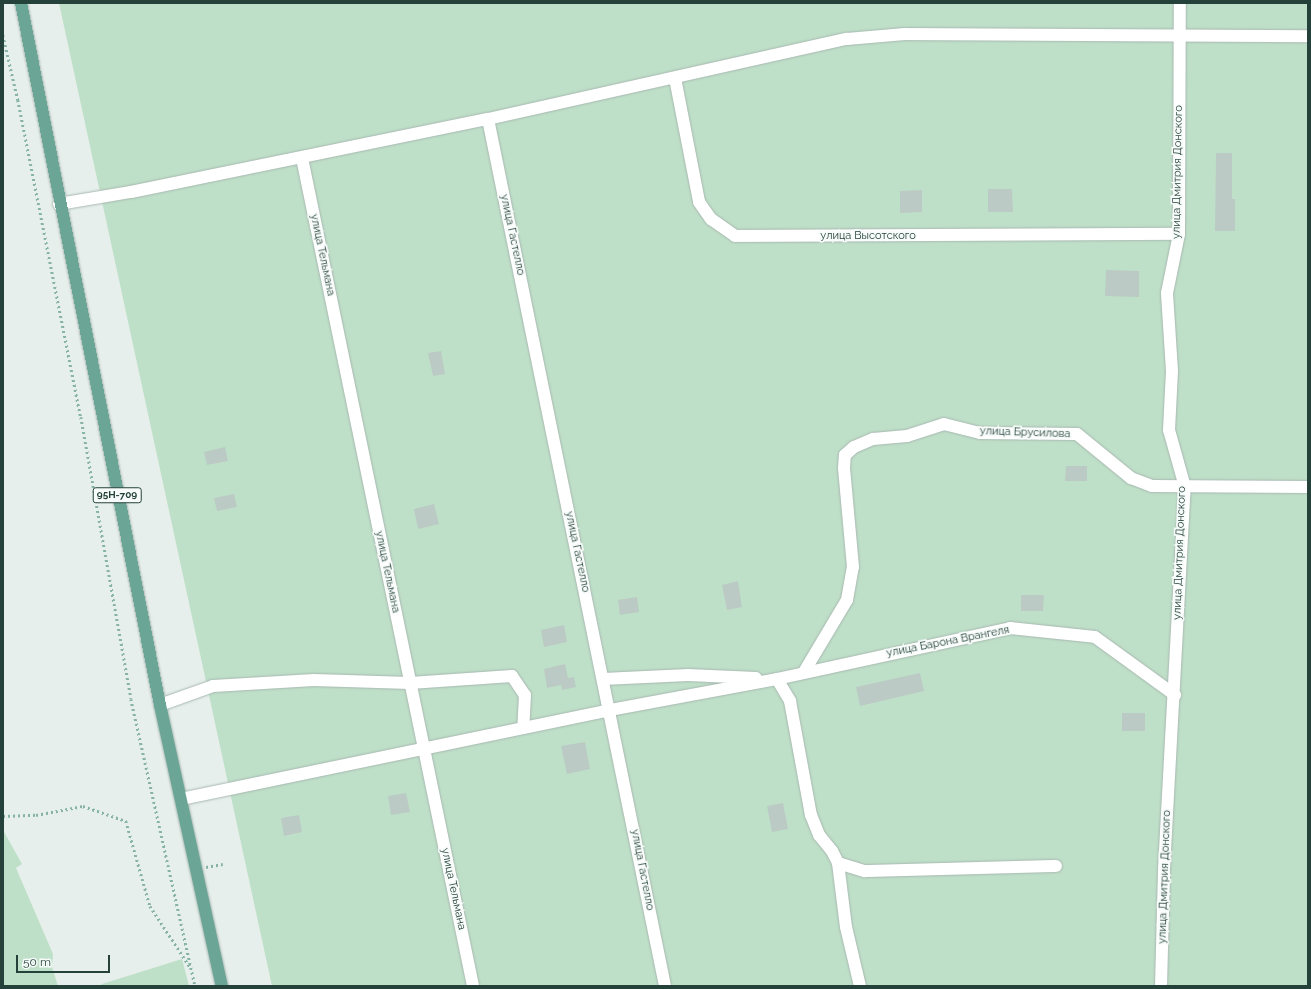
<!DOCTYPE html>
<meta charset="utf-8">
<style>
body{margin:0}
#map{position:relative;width:1311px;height:989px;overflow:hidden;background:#e6efeb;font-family:Raleway,sans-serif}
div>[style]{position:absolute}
.green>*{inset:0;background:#bfe0c8}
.building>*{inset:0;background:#bbcac4}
.path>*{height:2.5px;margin-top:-1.25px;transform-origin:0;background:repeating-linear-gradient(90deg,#86b3a5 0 2px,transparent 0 5px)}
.roads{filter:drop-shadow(0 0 1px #a8b8b2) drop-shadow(0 0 1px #a8b8b2)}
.minor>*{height:12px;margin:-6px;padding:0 6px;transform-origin:6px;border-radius:6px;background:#fff}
.major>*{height:12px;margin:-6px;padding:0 6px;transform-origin:6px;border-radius:6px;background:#6aa596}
span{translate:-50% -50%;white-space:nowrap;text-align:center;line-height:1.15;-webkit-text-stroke:3.5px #f7fbf9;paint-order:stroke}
.shield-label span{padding:1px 3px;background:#f7fbf9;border:1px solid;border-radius:3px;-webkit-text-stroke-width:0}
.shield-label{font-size:10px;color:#24423a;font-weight:700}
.street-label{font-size:11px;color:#24423a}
.frame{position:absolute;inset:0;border:4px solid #24423a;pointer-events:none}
.scale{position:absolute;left:16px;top:955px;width:94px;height:18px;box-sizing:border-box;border:2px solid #24423a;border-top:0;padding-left:5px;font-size:12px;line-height:14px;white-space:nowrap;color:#24423a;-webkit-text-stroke:3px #f7fbf9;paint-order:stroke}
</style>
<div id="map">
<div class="green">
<div style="clip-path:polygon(59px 3px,1308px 3px,1308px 986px,272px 986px)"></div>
<div style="clip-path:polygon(3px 830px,22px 864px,16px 868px,53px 954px,52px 967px,58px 986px,3px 986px)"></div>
<div style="clip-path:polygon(182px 959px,189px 986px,99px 986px,102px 984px)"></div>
</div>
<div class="building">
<div style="clip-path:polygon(1216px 153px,1232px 153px,1232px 199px,1235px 199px,1235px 231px,1215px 231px)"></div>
<div style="clip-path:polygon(988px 189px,1012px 189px,1013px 212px,988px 212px)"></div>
<div style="clip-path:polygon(922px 190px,922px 212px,900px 213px,900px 191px)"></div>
<div style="clip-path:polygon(1106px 270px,1139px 271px,1139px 297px,1105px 296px)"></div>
<div style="clip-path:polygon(441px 351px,445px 374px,433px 376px,428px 353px)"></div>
<div style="clip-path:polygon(225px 447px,228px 461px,207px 465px,204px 452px)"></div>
<div style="clip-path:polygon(1066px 466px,1087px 466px,1087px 481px,1065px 481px)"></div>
<div style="clip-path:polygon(234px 494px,237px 507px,217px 511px,214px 498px)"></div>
<div style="clip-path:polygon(434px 504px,439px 524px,418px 529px,414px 509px)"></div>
<div style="clip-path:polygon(738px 581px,742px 607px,727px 610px,722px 585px)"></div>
<div style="clip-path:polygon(1021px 595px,1044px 595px,1043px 611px,1021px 611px)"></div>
<div style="clip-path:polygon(637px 597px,639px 612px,620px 615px,618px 600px)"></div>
<div style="clip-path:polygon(564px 625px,567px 642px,544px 647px,541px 630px)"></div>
<div style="clip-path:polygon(565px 664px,568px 678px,574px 677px,576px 687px,562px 690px,561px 685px,547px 688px,544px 669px)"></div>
<div style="clip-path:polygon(920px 673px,924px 691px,860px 706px,856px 687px)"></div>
<div style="clip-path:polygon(1122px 713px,1145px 713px,1145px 731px,1122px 731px)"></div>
<div style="clip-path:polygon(585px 742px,590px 769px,567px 774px,561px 746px)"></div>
<div style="clip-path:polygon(406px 793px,410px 812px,391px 815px,388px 796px)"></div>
<div style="clip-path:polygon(783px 803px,788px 829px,772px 832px,767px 806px)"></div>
<div style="clip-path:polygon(299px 815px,302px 832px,284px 836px,281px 818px)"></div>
</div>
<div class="path">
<div style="left:3px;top:35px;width:67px;rotate:77deg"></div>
<div style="left:18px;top:100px;width:323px;rotate:78.8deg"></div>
<div style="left:81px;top:417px;width:286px;rotate:79.9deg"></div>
<div style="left:131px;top:699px;width:294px;rotate:77.4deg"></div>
<div style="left:3px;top:816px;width:33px;rotate:-2deg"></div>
<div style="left:36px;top:815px;width:48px;rotate:-10.8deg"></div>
<div style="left:83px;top:806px;width:46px;rotate:19.2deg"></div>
<div style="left:126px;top:821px;width:88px;rotate:74.2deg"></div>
<div style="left:150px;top:906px;width:73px;rotate:56.7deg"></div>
<div style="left:206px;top:867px;width:17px;rotate:-10deg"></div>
</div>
<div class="roads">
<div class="minor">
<div style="left:675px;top:78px;width:126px;rotate:79deg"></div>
<div style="left:699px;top:202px;width:21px;rotate:55deg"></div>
<div style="left:711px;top:219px;width:29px;rotate:35deg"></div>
<div style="left:735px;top:236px;width:444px;rotate:-0.3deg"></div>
<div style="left:488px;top:119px;width:885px;rotate:78.46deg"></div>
<div style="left:302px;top:158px;width:845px;rotate:78.33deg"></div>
<div style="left:59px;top:204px;width:73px;rotate:-9.5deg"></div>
<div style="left:131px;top:192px;width:364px;rotate:-11.6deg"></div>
<div style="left:488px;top:119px;width:368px;rotate:-12.6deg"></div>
<div style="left:847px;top:39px;width:58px;rotate:-4.9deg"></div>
<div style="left:905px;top:34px;width:403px;rotate:0.3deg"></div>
<div style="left:804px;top:672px;width:84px;rotate:-59.2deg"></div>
<div style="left:847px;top:600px;width:34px;rotate:-80deg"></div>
<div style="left:853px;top:567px;width:99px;rotate:-95.2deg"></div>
<div style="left:844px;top:468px;width:13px;rotate:-86deg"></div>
<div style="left:845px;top:455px;width:12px;rotate:-42deg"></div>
<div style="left:854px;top:447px;width:21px;rotate:-23deg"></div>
<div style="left:873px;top:439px;width:34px;rotate:-5deg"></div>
<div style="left:907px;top:436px;width:39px;rotate:-18deg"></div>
<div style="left:944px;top:424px;width:37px;rotate:14deg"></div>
<div style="left:980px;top:433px;width:97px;rotate:0.6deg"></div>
<div style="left:1077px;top:434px;width:70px;rotate:39.2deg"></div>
<div style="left:1131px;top:478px;width:22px;rotate:21deg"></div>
<div style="left:1152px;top:486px;width:156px;rotate:0.4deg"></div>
<div style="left:603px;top:679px;width:85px;rotate:-2.7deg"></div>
<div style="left:688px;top:675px;width:68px;rotate:2.5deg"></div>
<div style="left:777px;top:679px;width:26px;rotate:59deg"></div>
<div style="left:790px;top:701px;width:116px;rotate:79.6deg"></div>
<div style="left:811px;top:815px;width:22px;rotate:68deg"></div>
<div style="left:819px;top:835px;width:21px;rotate:51deg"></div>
<div style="left:832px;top:851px;width:13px;rotate:63deg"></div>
<div style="left:838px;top:863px;width:28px;rotate:17deg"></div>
<div style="left:865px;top:871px;width:191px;rotate:-1.5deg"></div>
<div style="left:160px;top:705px;width:56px;rotate:-19.7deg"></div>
<div style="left:213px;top:686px;width:101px;rotate:-3.4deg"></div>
<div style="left:314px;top:680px;width:96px;rotate:1.8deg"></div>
<div style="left:410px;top:683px;width:102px;rotate:-3.9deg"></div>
<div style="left:512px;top:676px;width:23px;rotate:56deg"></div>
<div style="left:525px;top:695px;width:33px;rotate:93deg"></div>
<div style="left:181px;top:799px;width:438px;rotate:-11.7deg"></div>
<div style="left:610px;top:710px;width:170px;rotate:-10.5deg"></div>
<div style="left:777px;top:679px;width:239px;rotate:-12.3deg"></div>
<div style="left:1010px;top:628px;width:85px;rotate:6deg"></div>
<div style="left:1095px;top:637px;width:99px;rotate:35.9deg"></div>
<div style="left:838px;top:863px;width:64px;rotate:82.9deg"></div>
<div style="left:846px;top:927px;width:61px;rotate:76.7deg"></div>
<div style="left:1161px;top:986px;width:117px;rotate:-88.5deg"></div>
<div style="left:1164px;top:869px;width:383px;rotate:-86.9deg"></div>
<div style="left:1185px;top:487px;width:59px;rotate:-105.7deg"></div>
<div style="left:1169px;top:430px;width:59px;rotate:-87.1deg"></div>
<div style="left:1172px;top:371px;width:78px;rotate:-93.7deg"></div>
<div style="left:1167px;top:293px;width:60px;rotate:-78.5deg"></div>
<div style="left:1179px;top:234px;width:231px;rotate:-89.8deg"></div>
</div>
<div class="major">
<div style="left:21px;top:3px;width:716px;rotate:78.8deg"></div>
<div style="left:160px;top:705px;width:288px;rotate:77.6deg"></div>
</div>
</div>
<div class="shield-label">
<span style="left:117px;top:495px">95Н-709</span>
</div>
<div class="street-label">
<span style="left:1178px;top:172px;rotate:-89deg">улица Дмитрия Донского</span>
<span style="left:512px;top:235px;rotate:78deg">улица Гастелло</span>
<span style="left:868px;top:236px">улица Высотского</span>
<span style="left:322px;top:255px;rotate:78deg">улица Тельмана</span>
<span style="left:1025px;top:433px;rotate:2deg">улица Брусилова</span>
<span style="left:577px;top:552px;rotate:78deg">улица Гастелло</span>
<span style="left:1180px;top:553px;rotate:-88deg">улица Дмитрия Донского</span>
<span style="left:387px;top:572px;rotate:78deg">улица Тельмана</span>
<span style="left:948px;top:642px;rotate:-11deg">улица Барона Врангеля</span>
<span style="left:642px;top:870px;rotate:79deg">улица Гастелло</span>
<span style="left:1165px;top:877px;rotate:-88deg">улица Дмитрия Донского</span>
<span style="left:453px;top:889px;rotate:78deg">улица Тельмана</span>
</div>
<div class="frame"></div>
<div class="scale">50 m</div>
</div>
